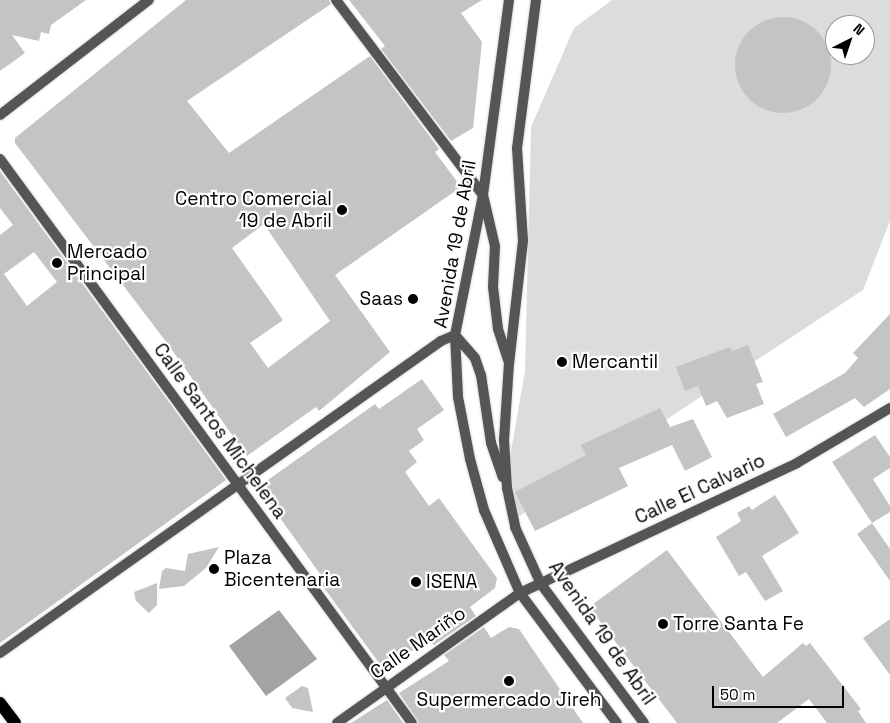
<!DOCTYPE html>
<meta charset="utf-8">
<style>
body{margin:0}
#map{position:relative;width:890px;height:723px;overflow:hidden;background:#fff;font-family:"Space Grotesk",sans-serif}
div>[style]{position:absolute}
.green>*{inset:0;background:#dcdcdc}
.water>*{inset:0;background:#a3a3a3}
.building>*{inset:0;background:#c4c4c4}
.round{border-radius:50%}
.roads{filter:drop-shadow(0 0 1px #dbdbdb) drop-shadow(0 0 1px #dbdbdb)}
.pedestrian>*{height:10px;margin:-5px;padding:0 5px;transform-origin:5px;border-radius:5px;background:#555}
.minor>*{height:10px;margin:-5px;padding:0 5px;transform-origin:5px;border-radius:5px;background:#555}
.primary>*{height:12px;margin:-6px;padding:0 6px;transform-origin:6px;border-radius:6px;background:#000}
.dots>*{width:14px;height:14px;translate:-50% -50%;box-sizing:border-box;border:2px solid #fff;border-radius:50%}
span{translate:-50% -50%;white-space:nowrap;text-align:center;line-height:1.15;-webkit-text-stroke:4.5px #fff;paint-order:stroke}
.poi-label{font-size:19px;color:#000}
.right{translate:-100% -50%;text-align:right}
.left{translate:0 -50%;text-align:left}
.street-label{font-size:19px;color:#000}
.north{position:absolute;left:825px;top:15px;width:50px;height:50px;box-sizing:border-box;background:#fff;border:1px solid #999;border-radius:50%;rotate:41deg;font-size:14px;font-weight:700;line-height:20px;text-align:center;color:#000}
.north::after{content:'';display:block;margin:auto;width:18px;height:22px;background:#000;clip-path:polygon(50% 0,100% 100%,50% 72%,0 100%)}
.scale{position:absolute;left:712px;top:686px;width:132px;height:22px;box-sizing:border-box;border:2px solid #000;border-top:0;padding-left:6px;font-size:15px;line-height:18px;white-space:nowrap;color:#000;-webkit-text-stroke:4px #fff;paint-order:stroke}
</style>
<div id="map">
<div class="green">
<div style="clip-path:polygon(evenodd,612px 0,890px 0,890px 221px,863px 290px,518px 517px,506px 480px,525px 371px,531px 127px,574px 28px,612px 0,835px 25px,865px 25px,865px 55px,835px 55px,835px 25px)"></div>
</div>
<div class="water">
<div style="clip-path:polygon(279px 610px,317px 659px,266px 696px,229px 646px)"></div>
</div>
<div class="building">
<div style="clip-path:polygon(0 0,86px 0,51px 25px,49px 34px,41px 32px,39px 41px,12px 35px,25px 53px,0 71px)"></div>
<div style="clip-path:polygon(evenodd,186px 0,329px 0,331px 4px,187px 101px,229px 153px,370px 56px,439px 149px,435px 152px,461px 187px,335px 275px,390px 352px,319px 411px,316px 407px,247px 456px,167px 343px,15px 143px,15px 138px,186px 0,264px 224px,330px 321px,268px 368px,250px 343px,283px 320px,232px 248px,264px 224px)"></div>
<div style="clip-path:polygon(349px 0,482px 0,461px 13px,482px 42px,473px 128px,451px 141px,381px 49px,385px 46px)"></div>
<div class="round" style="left:735px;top:17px;width:96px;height:96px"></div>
<div style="clip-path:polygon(evenodd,0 171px,226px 480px,0 643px,0 235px,13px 225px,0 208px,0 171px,34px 252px,57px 282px,27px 306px,4px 274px,34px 252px)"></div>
<div style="clip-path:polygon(890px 314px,890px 389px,864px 407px,855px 398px,786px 437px,773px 414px,845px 373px,858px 358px,853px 353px)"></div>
<div style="clip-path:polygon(748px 345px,763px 382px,756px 384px,764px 404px,727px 418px,717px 401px,706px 406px,698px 386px,685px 391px,676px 367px,730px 347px,732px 351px)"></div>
<div style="clip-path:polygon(422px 379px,444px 410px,417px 429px,424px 440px,409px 451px,417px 462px,405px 472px,429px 506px,439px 498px,497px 578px,495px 588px,470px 607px,476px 616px,434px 645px,428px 639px,385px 671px,321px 584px,325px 581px,258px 487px,375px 404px,379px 409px)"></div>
<div style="clip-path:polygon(660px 408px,670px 427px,693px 419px,712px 457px,685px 471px,672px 445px,619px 468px,628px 486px,535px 531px,515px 492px,586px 455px,581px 445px)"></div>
<div style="clip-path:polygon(875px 435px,890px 457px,890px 468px,873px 479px,890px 506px,890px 512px,872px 523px,832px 462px)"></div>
<div style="clip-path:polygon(775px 495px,799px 533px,762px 556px,783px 591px,765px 601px,746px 572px,739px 576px,716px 537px,741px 521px,737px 513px,749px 506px,752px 510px)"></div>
<div style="clip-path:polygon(872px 523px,890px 549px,890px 581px,857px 534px)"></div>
<div style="clip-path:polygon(219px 547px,206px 568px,184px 586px,159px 589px,162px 571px,166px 568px,185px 571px,188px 554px)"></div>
<div style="clip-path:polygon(667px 550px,763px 677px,803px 643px,806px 646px,810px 643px,861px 709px,858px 711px,866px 723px,827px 723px,809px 699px,777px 723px,677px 723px,589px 607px)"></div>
<div style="clip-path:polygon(157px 583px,157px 605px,149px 613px,136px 601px,134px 592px)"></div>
<div style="clip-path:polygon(890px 619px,890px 675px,863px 638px)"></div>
<div style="clip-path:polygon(484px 627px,491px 638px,509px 627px,519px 629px,583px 723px,419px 723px,399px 693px,449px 661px,444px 655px)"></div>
<div style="clip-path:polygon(302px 686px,308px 688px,313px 712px,292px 708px,285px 698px)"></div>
<div style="clip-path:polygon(387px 700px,403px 723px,351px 723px)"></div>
</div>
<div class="roads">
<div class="pedestrian">
<div style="left:0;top:115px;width:188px;rotate:-37.7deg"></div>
</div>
<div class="minor">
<div style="left:336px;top:0;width:244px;rotate:53deg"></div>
<div style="left:483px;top:195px;width:52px;rotate:76.8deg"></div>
<div style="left:495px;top:246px;width:41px;rotate:92.8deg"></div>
<div style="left:493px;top:287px;width:42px;rotate:83.2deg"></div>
<div style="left:498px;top:329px;width:33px;rotate:72deg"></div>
<div style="left:509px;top:0;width:197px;rotate:97.6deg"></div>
<div style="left:483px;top:195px;width:143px;rotate:101.3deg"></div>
<div style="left:455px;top:335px;width:62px;rotate:87.2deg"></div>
<div style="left:458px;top:397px;width:63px;rotate:79deg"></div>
<div style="left:470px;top:459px;width:53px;rotate:74.6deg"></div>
<div style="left:484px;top:510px;width:90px;rotate:66.6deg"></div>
<div style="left:520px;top:593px;width:162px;rotate:53.3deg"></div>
<div style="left:536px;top:0;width:149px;rotate:97.3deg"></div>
<div style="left:517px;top:148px;width:93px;rotate:86.3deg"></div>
<div style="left:523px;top:241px;width:123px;rotate:96.5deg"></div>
<div style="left:509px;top:363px;width:77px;rotate:93.7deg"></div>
<div style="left:504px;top:440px;width:48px;rotate:86.4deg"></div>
<div style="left:507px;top:488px;width:40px;rotate:78deg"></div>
<div style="left:515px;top:527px;width:63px;rotate:65.5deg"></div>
<div style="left:541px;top:584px;width:173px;rotate:53.5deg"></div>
<div style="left:0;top:159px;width:698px;rotate:53.85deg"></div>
<div style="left:0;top:653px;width:540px;rotate:-35.28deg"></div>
<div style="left:441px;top:341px;width:15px;rotate:-23deg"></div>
<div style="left:455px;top:335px;width:30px;rotate:49deg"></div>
<div style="left:475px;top:358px;width:18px;rotate:71deg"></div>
<div style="left:481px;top:375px;width:69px;rotate:81.6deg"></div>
<div style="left:491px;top:443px;width:36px;rotate:71deg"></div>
<div style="left:337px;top:723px;width:224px;rotate:-35.4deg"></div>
<div style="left:520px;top:593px;width:306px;rotate:-25.1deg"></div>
<div style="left:797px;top:463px;width:108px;rotate:-30.6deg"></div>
</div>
<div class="primary">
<div style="left:0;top:703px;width:25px;rotate:53deg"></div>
</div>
</div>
<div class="dots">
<div style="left:342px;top:210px;background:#000"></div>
<div style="left:57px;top:263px;background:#000"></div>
<div style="left:413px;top:299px;background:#000"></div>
<div style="left:562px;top:362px;background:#000"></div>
<div style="left:214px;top:569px;background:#000"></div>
<div style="left:416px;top:582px;background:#000"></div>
<div style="left:663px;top:624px;background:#000"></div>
<div style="left:509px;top:681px;background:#000"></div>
</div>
<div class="poi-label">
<span class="right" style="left:332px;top:210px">Centro Comercial<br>19 de Abril</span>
<span class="left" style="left:67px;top:263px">Mercado<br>Principal</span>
<span class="right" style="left:403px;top:299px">Saas</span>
<span class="left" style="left:572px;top:362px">Mercantil</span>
<span class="left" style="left:224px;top:569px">Plaza<br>Bicentenaria</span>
<span class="left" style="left:426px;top:582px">ISENA</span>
<span class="left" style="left:673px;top:624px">Torre Santa Fe</span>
<span style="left:509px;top:700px">Supermercado Jireh</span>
</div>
<div class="street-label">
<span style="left:455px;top:244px;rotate:-80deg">Avenida 19 de Abril</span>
<span style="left:220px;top:431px;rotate:54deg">Calle Santos Michelena</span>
<span style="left:700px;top:489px;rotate:-25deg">Calle El Calvario</span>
<span style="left:602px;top:633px;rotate:55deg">Avenida 19 de Abril</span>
<span style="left:418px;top:643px;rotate:-35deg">Calle Mariño</span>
</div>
<div class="north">N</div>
<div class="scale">50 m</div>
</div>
